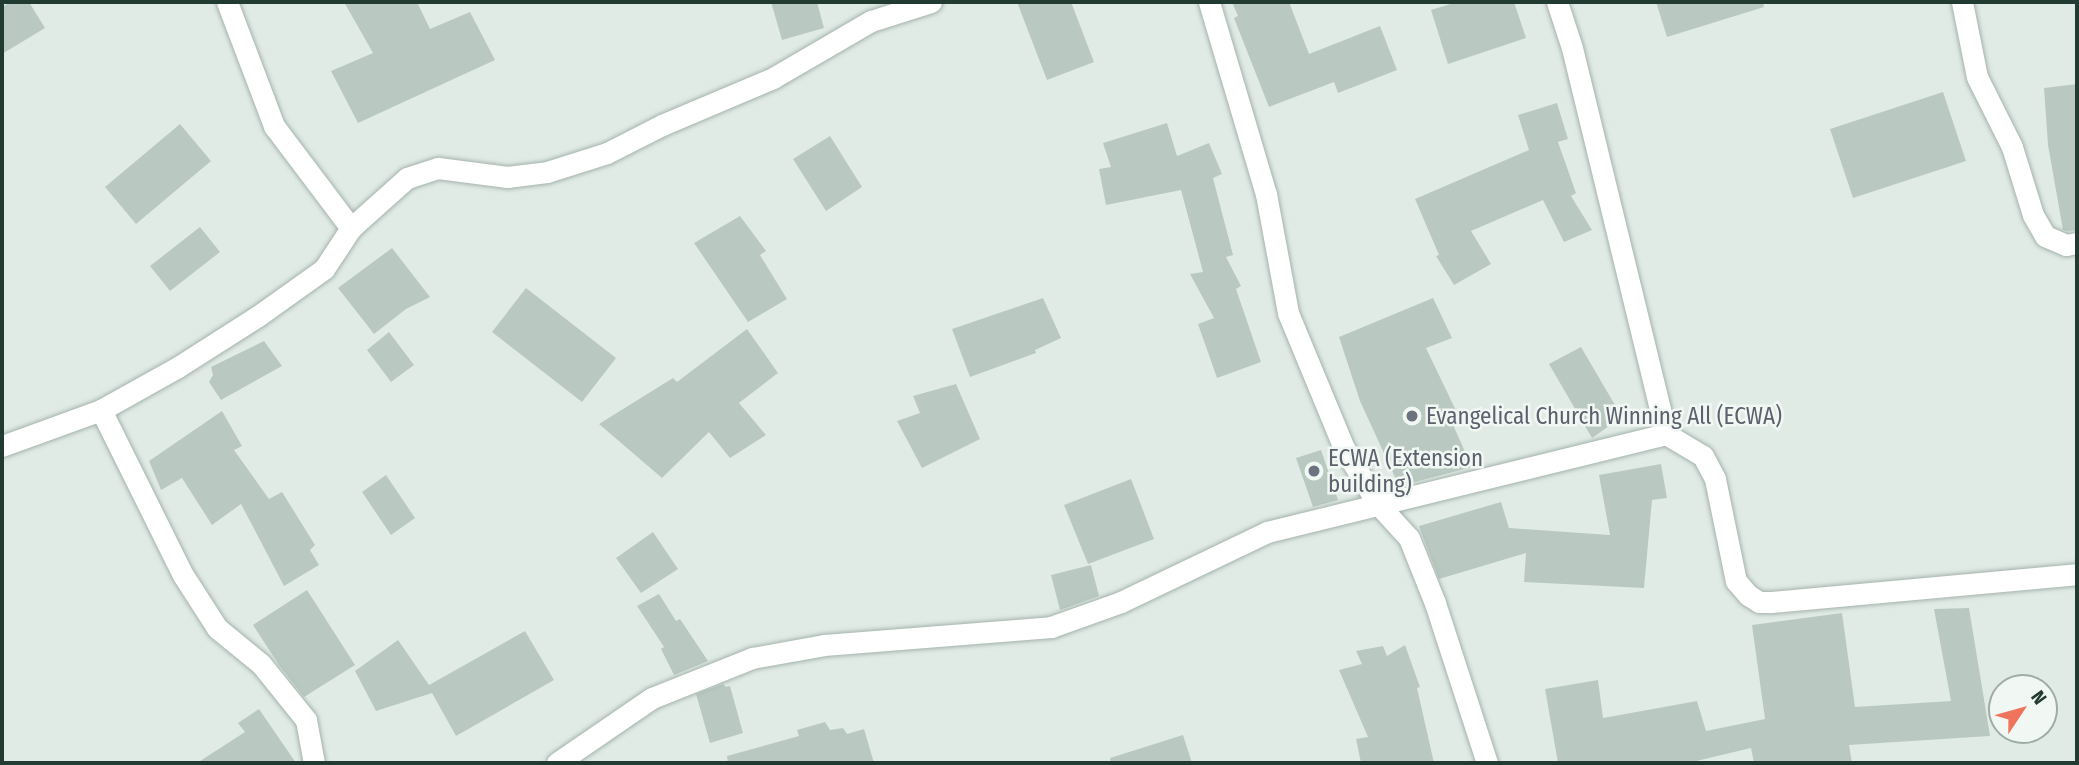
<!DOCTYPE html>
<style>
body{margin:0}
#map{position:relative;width:2079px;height:765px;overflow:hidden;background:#e1ebe6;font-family:"Fira Sans Condensed",sans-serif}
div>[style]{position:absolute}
.building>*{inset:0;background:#b9c9c1}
.roads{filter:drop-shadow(0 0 2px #a4b3ac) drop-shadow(0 0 2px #a4b3ac)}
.street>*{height:21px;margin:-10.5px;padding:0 10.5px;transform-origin:10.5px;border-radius:10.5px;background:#fff}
.dots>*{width:19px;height:19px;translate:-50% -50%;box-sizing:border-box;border:4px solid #f1f8f4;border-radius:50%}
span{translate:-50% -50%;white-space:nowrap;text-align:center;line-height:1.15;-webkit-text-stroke:5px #f1f8f4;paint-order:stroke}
.worship-label{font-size:23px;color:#5b616d}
.left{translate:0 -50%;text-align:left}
.frame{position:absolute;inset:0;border:4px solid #223b32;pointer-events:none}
.north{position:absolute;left:1988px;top:674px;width:70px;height:70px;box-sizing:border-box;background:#f1f8f4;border:2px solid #9eaca6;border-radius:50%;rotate:54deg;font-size:19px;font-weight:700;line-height:28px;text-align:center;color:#223b32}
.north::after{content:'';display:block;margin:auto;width:24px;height:32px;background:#ee745c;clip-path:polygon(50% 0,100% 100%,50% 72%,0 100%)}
</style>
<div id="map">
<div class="building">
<div style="clip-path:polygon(11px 2px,29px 2px,45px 28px,2px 54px,2px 7px)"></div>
<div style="clip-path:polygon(344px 2px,417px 2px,430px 29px,470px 12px,495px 60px,358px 123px,331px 71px,373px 53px)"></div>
<div style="clip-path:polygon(771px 2px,817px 2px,824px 28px,782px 40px)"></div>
<div style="clip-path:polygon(1017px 2px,1071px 2px,1094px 62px,1047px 80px)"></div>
<div style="clip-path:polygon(1232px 2px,1289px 2px,1309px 54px,1380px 26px,1397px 70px,1338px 93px,1334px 82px,1269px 107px,1234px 18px,1238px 16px)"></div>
<div style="clip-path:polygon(1457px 2px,1514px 2px,1526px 38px,1448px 64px,1431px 10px)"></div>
<div style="clip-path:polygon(1656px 2px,1763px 2px,1764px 7px,1667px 37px)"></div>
<div style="clip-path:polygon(2077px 84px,2077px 230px,2068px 231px,2063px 230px,2048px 145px,2044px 88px)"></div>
<div style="clip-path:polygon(1943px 92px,1966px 161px,1853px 198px,1830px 129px)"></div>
<div style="clip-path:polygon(1557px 103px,1568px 139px,1558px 142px,1576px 193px,1571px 196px,1592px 230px,1564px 242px,1543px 200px,1471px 231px,1491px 264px,1454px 285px,1436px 256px,1439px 255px,1415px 199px,1529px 150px,1518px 115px)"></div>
<div style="clip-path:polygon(1167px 123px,1177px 156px,1209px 143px,1222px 174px,1213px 178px,1233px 255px,1226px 257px,1241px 286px,1236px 289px,1261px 362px,1217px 378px,1198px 324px,1214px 318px,1190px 274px,1203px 272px,1181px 190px,1106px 205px,1099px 169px,1111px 167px,1103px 143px)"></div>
<div style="clip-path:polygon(180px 124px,211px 161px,136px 224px,105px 187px)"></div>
<div style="clip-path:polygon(830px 136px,862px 187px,826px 211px,793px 159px)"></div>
<div style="clip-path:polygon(740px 216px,766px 251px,760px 255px,787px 299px,748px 322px,694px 243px)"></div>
<div style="clip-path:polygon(200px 227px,220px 252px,170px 291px,150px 266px)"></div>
<div style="clip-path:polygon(392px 248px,430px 297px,406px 309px,374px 334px,338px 288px)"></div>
<div style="clip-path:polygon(526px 288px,616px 358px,582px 402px,492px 332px)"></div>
<div style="clip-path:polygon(1043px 298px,1061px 338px,1035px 350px,1036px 353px,970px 377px,952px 329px)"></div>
<div style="clip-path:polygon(1433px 298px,1452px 338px,1426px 348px,1461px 421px,1453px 425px,1472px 467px,1399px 486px,1360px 401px,1339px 337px)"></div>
<div style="clip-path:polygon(747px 329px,778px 373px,739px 403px,766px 435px,730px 458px,709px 432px,662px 478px,599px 424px,673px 378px,677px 382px)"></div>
<div style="clip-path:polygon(389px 332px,414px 365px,391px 382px,367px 350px)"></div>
<div style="clip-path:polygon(264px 341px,282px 366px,221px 400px,209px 382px,213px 375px,211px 367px)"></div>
<div style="clip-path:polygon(1581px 347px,1622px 417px,1592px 438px,1549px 364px)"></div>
<div style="clip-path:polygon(956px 384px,980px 439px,922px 468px,897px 421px,920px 413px,913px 396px)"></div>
<div style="clip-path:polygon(222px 411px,242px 446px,234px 450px,269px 499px,282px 492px,315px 545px,310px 550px,319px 565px,284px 586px,241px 504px,212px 525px,182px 478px,161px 490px,149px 461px)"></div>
<div style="clip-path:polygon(1321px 450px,1338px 500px,1313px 507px,1296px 458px)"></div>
<div style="clip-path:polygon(1661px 464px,1667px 498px,1652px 500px,1644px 588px,1524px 582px,1526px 553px,1439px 579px,1419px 526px,1501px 502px,1509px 528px,1610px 535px,1599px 475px)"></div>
<div style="clip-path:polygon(386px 475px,415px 518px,391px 535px,362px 492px)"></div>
<div style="clip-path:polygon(1131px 479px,1154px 539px,1088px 564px,1064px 505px)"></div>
<div style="clip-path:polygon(653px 532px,678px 569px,641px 593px,616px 558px)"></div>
<div style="clip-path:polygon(1091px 565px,1099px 596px,1060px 610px,1051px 575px)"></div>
<div style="clip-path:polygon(307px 590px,355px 665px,304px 697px,279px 665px,253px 625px)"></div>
<div style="clip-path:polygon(659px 594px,676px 621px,680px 619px,708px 661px,674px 675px,661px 649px,664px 647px,637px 606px)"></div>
<div style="clip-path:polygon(1969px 608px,1990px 736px,1849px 745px,1852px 763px,1754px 763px,1751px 748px,1688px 763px,1558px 763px,1545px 689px,1598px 680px,1603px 718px,1697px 701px,1706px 731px,1765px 719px,1752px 625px,1842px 613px,1855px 707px,1951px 701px,1934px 609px)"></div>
<div style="clip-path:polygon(525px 631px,554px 680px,456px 736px,432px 693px,376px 711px,355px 671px,398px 640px,429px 685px)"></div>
<div style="clip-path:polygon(1405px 645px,1420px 687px,1417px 688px,1434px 763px,1361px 763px,1356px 739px,1368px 737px,1339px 670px,1362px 664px,1356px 651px,1383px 646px,1387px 656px)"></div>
<div style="clip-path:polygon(723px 684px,726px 687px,730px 686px,743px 733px,710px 743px,696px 694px)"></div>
<div style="clip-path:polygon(259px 709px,296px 763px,197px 763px,245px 732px,238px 723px)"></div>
<div style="clip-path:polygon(825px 722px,830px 730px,843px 728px,847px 734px,864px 729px,874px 763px,728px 763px,727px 756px,799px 736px,797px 730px)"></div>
<div style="clip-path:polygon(1183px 735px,1192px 763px,1111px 763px,1110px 758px)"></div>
</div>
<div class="roads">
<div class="street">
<div style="left:227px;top:2px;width:133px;rotate:69.2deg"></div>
<div style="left:274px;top:126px;width:128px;rotate:53deg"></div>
<div style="left:1209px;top:2px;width:200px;rotate:73.5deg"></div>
<div style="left:1266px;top:194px;width:121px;rotate:79.5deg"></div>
<div style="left:1288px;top:313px;width:146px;rotate:67.5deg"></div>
<div style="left:1344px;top:448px;width:64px;rotate:59deg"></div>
<div style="left:1377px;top:503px;width:47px;rotate:47.6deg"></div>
<div style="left:1409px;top:538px;width:70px;rotate:68.2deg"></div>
<div style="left:1435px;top:603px;width:168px;rotate:72deg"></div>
<div style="left:1557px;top:2px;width:48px;rotate:71.9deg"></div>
<div style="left:1572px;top:48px;width:397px;rotate:76.3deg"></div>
<div style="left:1666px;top:434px;width:43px;rotate:30.7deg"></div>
<div style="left:1703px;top:456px;width:26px;rotate:62deg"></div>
<div style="left:1715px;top:479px;width:104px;rotate:78.4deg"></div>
<div style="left:1736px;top:581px;width:18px;rotate:49deg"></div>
<div style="left:1748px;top:595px;width:13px;rotate:32deg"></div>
<div style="left:1759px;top:602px;width:12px"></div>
<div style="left:1771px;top:602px;width:307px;rotate:-5.2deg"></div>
<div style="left:1962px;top:2px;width:76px;rotate:78.7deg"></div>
<div style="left:1977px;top:77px;width:78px;rotate:63.4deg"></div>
<div style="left:2012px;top:147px;width:71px;rotate:72.8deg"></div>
<div style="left:2033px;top:215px;width:24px;rotate:60deg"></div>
<div style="left:2045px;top:236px;width:23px;rotate:23deg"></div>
<div style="left:2066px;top:245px;width:11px;rotate:-10deg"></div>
<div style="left:101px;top:410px;width:184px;rotate:63.6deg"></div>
<div style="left:183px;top:575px;width:63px;rotate:57.3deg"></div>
<div style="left:217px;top:628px;width:57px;rotate:39.3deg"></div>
<div style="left:261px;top:664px;width:72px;rotate:51.2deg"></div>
<div style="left:306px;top:720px;width:44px;rotate:79.5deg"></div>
<div style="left:2px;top:446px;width:105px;rotate:-20deg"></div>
<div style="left:101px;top:410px;width:88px;rotate:-29.2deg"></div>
<div style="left:178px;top:367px;width:95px;rotate:-32.5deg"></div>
<div style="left:258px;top:316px;width:81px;rotate:-35.5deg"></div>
<div style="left:324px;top:269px;width:49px;rotate:-56.6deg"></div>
<div style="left:351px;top:228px;width:75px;rotate:-41.8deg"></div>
<div style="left:407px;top:178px;width:33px;rotate:-18deg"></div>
<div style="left:438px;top:168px;width:70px;rotate:7.4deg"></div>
<div style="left:507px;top:177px;width:40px;rotate:-7.1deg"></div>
<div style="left:547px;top:172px;width:63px;rotate:-17.6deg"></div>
<div style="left:607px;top:153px;width:62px;rotate:-27deg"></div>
<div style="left:662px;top:125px;width:121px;rotate:-22.9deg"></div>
<div style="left:773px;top:78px;width:113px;rotate:-30.2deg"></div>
<div style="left:871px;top:21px;width:63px;rotate:-17.6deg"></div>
<div style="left:557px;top:763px;width:115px;rotate:-34.4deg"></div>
<div style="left:652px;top:698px;width:108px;rotate:-21.8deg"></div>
<div style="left:752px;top:658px;width:73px;rotate:-10.2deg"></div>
<div style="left:824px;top:645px;width:228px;rotate:-4.5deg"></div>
<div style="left:1051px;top:627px;width:74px;rotate:-19.7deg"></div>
<div style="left:1121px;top:602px;width:162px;rotate:-25.6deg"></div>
<div style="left:1267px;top:532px;width:411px;rotate:-13.8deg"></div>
</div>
</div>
<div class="dots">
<div style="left:1412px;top:416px;background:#6b7280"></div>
<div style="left:1314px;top:471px;background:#6b7280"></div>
</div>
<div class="worship-label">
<span class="left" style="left:1426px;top:416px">Evangelical Church Winning All (ECWA)</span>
<span class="left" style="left:1328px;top:471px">ECWA (Extension<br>building)</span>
</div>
<div class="frame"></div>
<div class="north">N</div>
</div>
